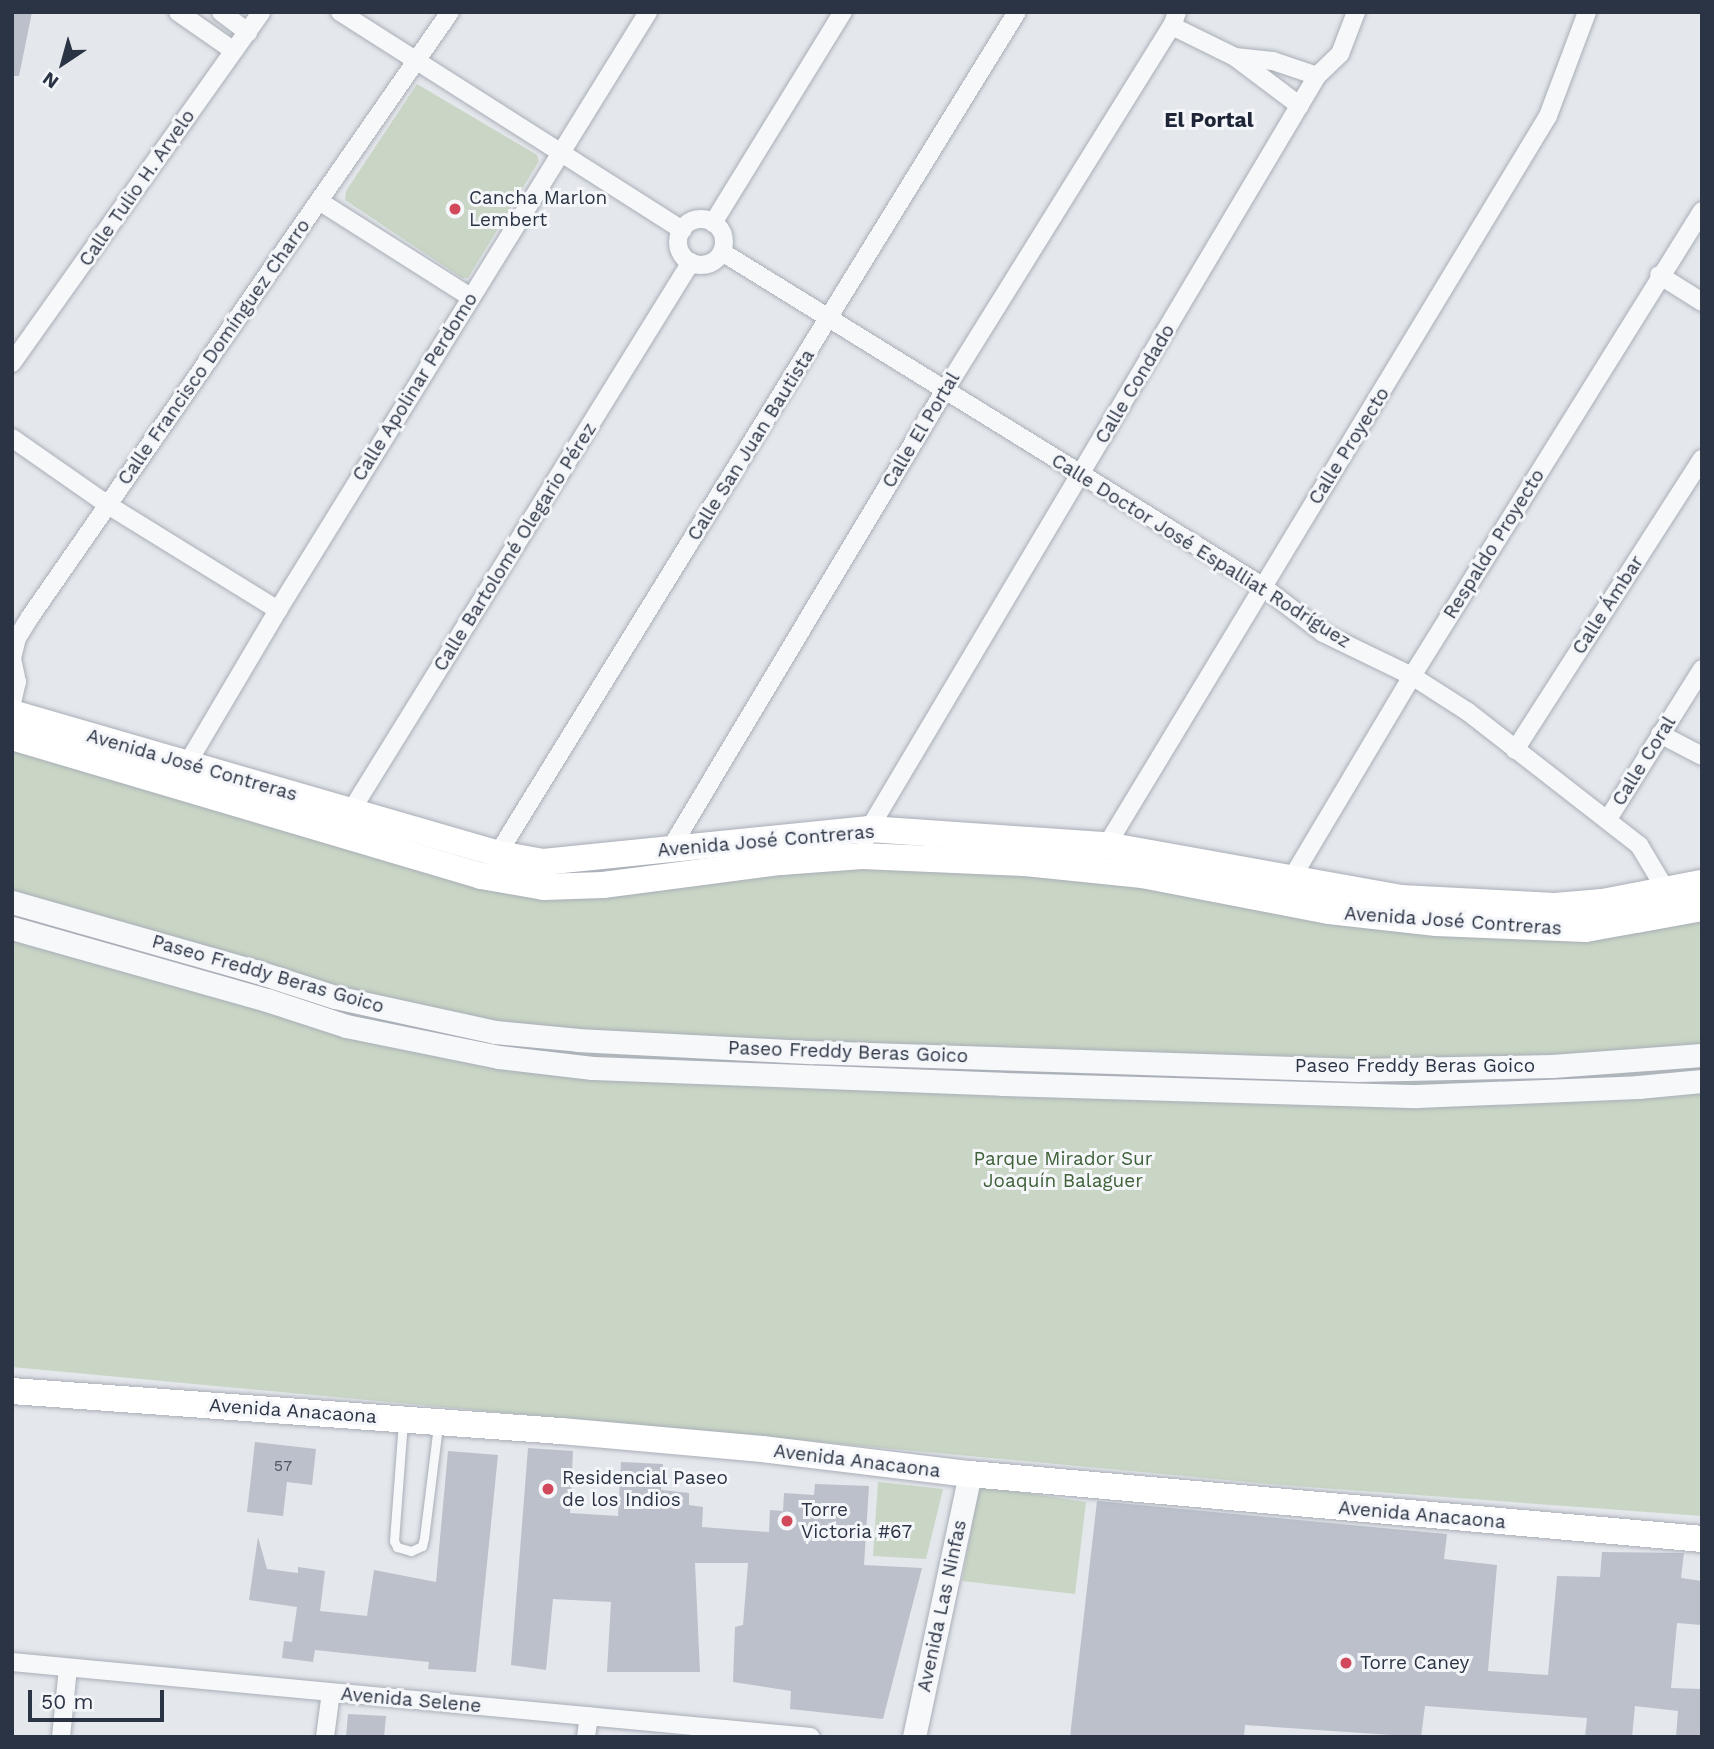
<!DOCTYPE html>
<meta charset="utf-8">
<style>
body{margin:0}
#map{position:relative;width:1714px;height:1749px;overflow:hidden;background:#e4e7ec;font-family:"Work Sans",sans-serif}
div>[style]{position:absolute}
.green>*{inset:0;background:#c9d6c5}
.building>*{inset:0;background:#bbc0ca}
.roads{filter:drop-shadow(0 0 2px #a9aeb7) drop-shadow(0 0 2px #a9aeb7)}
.service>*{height:9px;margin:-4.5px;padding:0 4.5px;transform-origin:4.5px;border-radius:4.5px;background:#f7f8fa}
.minor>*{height:18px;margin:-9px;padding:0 9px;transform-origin:9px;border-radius:9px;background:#f7f8fa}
.minor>.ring{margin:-9px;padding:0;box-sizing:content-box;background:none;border:18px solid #f7f8fa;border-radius:50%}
.tertiary>*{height:23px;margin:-11.5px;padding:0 11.5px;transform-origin:11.5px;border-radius:11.5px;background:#f7f8fa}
.secondary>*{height:26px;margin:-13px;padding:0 13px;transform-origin:13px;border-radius:13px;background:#fff}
.dots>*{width:19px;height:19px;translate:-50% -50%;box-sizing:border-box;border:4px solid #f4f6f9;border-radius:50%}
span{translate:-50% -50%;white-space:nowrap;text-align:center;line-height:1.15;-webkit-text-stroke:6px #f4f6f9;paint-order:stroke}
.number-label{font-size:16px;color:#4f5766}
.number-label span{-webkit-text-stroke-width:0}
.street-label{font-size:19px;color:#2b3445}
.poi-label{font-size:19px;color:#2b3445}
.left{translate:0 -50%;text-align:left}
.park-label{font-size:19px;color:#3f6138}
.neighbourhood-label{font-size:21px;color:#1d2536;font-weight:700}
.frame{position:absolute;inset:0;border:14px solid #2b3445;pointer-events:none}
.north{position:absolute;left:28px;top:28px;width:70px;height:70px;-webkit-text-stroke:5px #f4f6f9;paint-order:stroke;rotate:216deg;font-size:19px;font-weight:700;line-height:28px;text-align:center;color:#2b3445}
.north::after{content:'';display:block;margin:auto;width:24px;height:32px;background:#2b3445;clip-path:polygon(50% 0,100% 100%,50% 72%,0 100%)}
.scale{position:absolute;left:28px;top:1690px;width:136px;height:32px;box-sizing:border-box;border:4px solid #2b3445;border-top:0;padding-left:9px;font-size:21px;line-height:24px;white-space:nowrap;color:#2b3445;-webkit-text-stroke:5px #f4f6f9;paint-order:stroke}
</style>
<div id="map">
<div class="green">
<div style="clip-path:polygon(417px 84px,537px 155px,539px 161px,468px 278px,462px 278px,345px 200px,346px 191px)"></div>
<div style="clip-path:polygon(12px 747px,495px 889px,732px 877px,882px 866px,1702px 917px,1702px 1516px,1281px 1485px,12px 1367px)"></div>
<div style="clip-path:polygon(878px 1482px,943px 1489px,926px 1559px,873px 1556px)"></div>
<div style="clip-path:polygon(979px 1486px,1086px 1502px,1075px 1594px,962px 1581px)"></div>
</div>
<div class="building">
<div style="clip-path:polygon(12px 12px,32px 12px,19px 76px,12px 76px)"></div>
<div style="clip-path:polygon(255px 1442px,316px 1449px,312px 1485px,287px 1482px,283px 1516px,247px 1512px)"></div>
<div style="clip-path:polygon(528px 1448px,573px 1451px,570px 1513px,618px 1516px,621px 1462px,663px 1464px,661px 1490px,689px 1493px,689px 1505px,703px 1507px,702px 1527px,769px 1532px,770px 1510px,783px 1511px,784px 1493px,814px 1495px,815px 1484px,869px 1486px,864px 1565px,922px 1568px,883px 1719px,790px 1709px,791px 1691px,733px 1682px,735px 1627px,743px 1625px,748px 1563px,695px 1563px,700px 1672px,607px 1672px,611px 1602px,553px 1599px,546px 1670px,511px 1665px)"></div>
<div style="clip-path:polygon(448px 1451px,498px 1455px,476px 1672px,428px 1669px,429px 1662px,315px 1650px,313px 1662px,282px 1658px,284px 1641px,292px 1642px,297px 1607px,249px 1600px,258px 1537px,267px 1569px,298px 1573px,298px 1567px,325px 1571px,320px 1611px,367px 1616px,374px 1570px,436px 1582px)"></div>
<div style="clip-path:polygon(1097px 1501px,1447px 1534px,1444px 1559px,1497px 1565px,1488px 1671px,1548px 1675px,1557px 1576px,1600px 1577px,1602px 1552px,1684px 1553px,1681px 1578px,1702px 1581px,1702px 1625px,1677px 1623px,1671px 1688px,1702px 1689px,1702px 1737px,1676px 1737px,1678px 1711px,1635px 1706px,1632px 1737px,1585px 1737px,1587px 1718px,1425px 1706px,1421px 1737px,1245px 1725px,1244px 1737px,1070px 1737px)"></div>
<div style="clip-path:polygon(348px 1714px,386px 1716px,384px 1737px,346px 1737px)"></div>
</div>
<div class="roads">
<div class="service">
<div style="left:403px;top:1421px;width:120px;rotate:94.3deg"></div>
<div style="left:394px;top:1541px;width:7px;rotate:63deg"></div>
<div style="left:397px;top:1547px;width:15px;rotate:16deg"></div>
<div style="left:411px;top:1551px;width:12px;rotate:-24deg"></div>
<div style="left:422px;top:1546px;width:8px;rotate:-76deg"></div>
<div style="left:424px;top:1538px;width:114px;rotate:-82.9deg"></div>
</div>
<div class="minor">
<div style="left:178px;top:12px;width:68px;rotate:34.9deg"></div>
<div style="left:221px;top:12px;width:34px;rotate:37deg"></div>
<div style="left:340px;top:12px;width:406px;rotate:32.5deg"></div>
<div style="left:1172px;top:26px;width:70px;rotate:26.2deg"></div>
<div style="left:1235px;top:57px;width:38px;rotate:6deg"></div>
<div style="left:1273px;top:61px;width:46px;rotate:18.8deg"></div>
<div style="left:1235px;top:57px;width:81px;rotate:37deg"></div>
<div style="left:319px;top:201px;width:179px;rotate:32.4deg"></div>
<div class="ring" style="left:678px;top:219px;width:28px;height:28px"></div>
<div style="left:713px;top:223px;width:248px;rotate:-58.4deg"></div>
<div style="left:722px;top:252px;width:635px;rotate:31.74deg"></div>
<div style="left:1262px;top:586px;width:77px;rotate:37.6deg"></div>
<div style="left:1323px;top:633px;width:99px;rotate:25.8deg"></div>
<div style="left:1412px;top:676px;width:67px;rotate:32.7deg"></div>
<div style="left:1468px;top:712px;width:217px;rotate:37.9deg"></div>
<div style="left:1639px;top:845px;width:52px;rotate:59deg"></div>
<div style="left:1666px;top:890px;width:8px;rotate:83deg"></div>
<div style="left:1659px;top:275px;width:51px;rotate:32.1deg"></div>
<div style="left:12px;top:363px;width:430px;rotate:-54.6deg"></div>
<div style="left:12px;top:438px;width:117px;rotate:34.9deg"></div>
<div style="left:108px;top:505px;width:200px;rotate:31.7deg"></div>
<div style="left:12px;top:703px;width:22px;rotate:-77deg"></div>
<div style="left:17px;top:682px;width:25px;rotate:-102deg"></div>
<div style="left:12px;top:658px;width:21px;rotate:-76deg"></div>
<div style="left:17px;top:638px;width:25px;rotate:-58deg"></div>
<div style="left:30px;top:617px;width:736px;rotate:-55.23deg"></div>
<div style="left:1660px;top:734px;width:47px;rotate:27.6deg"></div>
<div style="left:1515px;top:750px;width:346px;rotate:-57.3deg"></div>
<div style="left:187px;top:764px;width:179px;rotate:-59.4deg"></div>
<div style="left:278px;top:610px;width:703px;rotate:-58.25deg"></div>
<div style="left:346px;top:819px;width:655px;rotate:-58.23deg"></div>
<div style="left:1608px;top:819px;width:177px;rotate:-57.9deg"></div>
<div style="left:866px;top:838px;width:9px;rotate:-72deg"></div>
<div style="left:869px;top:829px;width:876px;rotate:-59.25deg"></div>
<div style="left:1317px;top:76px;width:32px;rotate:-44deg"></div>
<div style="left:1340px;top:54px;width:45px;rotate:-69.1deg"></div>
<div style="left:669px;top:851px;width:537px;rotate:-59.09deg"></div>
<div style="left:945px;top:390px;width:429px;rotate:-58.1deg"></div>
<div style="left:1172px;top:26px;width:15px;rotate:-70deg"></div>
<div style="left:1102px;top:853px;width:861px;rotate:-58.82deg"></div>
<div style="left:1548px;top:116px;width:111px;rotate:-69.4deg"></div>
<div style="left:494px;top:860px;width:996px;rotate:-58.34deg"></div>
<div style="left:1290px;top:881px;width:239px;rotate:-59.2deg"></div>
<div style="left:1412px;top:676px;width:548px;rotate:-58.05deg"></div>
<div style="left:12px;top:1662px;width:802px;rotate:5.37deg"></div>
<div style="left:61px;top:1737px;width:69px;rotate:-84.2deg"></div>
<div style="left:325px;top:1737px;width:45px;rotate:-82.4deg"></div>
<div style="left:586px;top:1737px;width:21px;rotate:-82deg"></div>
</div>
<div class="tertiary">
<div style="left:12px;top:902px;width:253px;rotate:15.9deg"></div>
<div style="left:255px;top:971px;width:84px;rotate:18deg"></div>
<div style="left:335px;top:997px;width:164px;rotate:12.3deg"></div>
<div style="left:495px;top:1032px;width:84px;rotate:5.4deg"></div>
<div style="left:579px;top:1040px;width:231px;rotate:3deg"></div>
<div style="left:810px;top:1052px;width:547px;rotate:1.88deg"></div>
<div style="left:1357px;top:1070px;width:195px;rotate:-1.2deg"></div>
<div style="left:1552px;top:1066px;width:150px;rotate:-4.2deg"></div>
<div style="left:12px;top:928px;width:265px;rotate:15.8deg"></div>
<div style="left:267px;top:1000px;width:83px;rotate:18.2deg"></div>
<div style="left:346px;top:1026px;width:156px;rotate:11.5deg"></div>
<div style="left:499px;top:1057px;width:94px;rotate:6.7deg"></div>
<div style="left:592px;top:1068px;width:411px;rotate:2.2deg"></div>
<div style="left:1003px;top:1084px;width:414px;rotate:1.7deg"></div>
<div style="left:1417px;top:1096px;width:221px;rotate:-2.3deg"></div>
<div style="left:1638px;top:1087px;width:64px;rotate:-5.4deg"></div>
<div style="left:914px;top:1737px;width:269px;rotate:-78deg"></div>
</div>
<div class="secondary">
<div style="left:12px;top:713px;width:507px;rotate:16.15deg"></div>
<div style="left:499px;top:854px;width:45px;rotate:10.3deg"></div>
<div style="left:543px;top:862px;width:328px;rotate:-5.8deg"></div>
<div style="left:869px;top:829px;width:238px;rotate:3.9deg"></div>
<div style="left:1106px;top:845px;width:300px;rotate:10.2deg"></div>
<div style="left:1401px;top:898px;width:154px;rotate:3deg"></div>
<div style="left:1555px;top:906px;width:47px;rotate:-4.9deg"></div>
<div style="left:1602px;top:902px;width:102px;rotate:-10.8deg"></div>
<div style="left:12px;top:737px;width:489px;rotate:16.5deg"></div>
<div style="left:481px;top:876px;width:64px;rotate:9.9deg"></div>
<div style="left:544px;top:887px;width:59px;rotate:-1.9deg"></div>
<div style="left:603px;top:885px;width:179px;rotate:-7.4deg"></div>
<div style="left:781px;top:862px;width:81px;rotate:-4.2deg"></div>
<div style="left:862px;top:856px;width:163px;rotate:2.5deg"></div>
<div style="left:1025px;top:863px;width:118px;rotate:5.9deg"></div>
<div style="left:1142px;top:875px;width:190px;rotate:10.9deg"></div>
<div style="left:1329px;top:911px;width:108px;rotate:6.4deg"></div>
<div style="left:1436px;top:923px;width:150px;rotate:2.3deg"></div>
<div style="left:1586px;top:929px;width:118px;rotate:-10.3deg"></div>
<div style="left:12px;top:1391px;width:550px;rotate:4.17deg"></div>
<div style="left:561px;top:1431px;width:202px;rotate:5.1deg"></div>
<div style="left:762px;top:1449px;width:209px;rotate:6.9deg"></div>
<div style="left:970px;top:1474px;width:735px;rotate:5.07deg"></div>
</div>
</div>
<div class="dots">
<div style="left:455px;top:209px;background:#d1495b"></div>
<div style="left:548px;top:1489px;background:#d1495b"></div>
<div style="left:787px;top:1521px;background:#d1495b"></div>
<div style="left:1346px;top:1663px;background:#d1495b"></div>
</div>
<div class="number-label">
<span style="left:283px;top:1466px">57</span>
</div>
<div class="street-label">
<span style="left:137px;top:188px;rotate:-55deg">Calle Tulio H. Arvelo</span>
<span style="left:214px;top:352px;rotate:-55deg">Calle Francisco Domínguez Charro</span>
<span style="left:1135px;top:384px;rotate:-59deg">Calle Condado</span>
<span style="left:415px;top:387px;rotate:-58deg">Calle Apolinar Perdomo</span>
<span style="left:921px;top:430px;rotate:-59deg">Calle El Portal</span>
<span style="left:751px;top:445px;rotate:-58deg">Calle San Juan Bautista</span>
<span style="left:1349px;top:446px;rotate:-58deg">Calle Proyecto</span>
<span style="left:1494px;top:544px;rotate:-58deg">Respaldo Proyecto</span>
<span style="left:515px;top:547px;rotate:-58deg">Calle Bartolomé Olegario Pérez</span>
<span style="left:1201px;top:551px;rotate:32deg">Calle Doctor José Espalliat Rodríguez</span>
<span style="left:1608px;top:605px;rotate:-57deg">Calle Ámbar</span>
<span style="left:1644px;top:761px;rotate:-58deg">Calle Coral</span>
<span style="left:192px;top:765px;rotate:16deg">Avenida José Contreras</span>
<span style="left:766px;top:841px;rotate:-5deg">Avenida José Contreras</span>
<span style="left:1453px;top:921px;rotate:4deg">Avenida José Contreras</span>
<span style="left:268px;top:974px;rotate:16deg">Paseo Freddy Beras Goico</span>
<span style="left:848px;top:1052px;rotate:2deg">Paseo Freddy Beras Goico</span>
<span style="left:1415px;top:1066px">Paseo Freddy Beras Goico</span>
<span style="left:293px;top:1411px;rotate:4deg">Avenida Anacaona</span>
<span style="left:857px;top:1461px;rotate:7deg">Avenida Anacaona</span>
<span style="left:1422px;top:1515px;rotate:5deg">Avenida Anacaona</span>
<span style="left:942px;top:1606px;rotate:-78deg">Avenida Las Ninfas</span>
<span style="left:411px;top:1700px;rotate:5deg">Avenida Selene</span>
</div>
<div class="poi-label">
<span class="left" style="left:469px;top:209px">Cancha Marlon<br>Lembert</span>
<span class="left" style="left:562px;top:1489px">Residencial Paseo<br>de los Indios</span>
<span class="left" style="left:801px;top:1521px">Torre<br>Victoria #67</span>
<span class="left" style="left:1360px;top:1663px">Torre Caney</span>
</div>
<div class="park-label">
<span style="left:1063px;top:1170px">Parque Mirador Sur<br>Joaquín Balaguer</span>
</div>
<div class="neighbourhood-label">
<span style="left:1209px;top:120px">El Portal</span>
</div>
<div class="frame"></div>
<div class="north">N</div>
<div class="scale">50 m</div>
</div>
